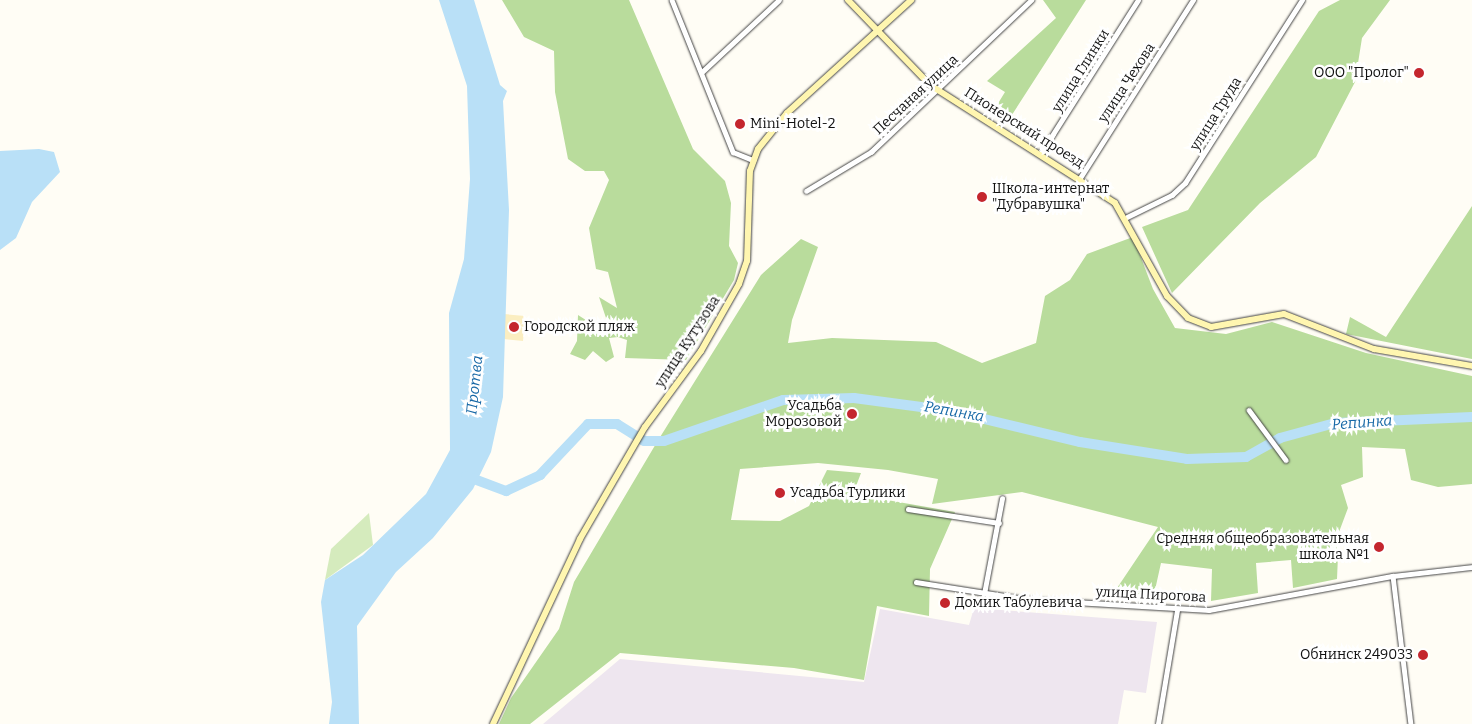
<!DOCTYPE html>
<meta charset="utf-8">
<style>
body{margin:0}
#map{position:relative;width:1472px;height:724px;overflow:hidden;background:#fffdf5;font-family:Bitter,serif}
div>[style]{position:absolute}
.industrial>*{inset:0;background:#eee6ef}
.green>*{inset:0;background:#d5ebbd}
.forest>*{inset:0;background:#b9dc9c}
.sand>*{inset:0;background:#fbeec1}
.water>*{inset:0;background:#b9e0f7}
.river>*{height:10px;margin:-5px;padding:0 5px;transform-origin:5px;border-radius:5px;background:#b9e0f7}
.roads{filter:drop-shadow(0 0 1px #444) drop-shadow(0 0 1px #444)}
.street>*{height:4.5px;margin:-2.25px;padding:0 2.25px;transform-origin:2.25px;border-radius:2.25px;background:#fff}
.secondary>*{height:6px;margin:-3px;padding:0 3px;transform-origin:3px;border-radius:3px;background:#fff6b0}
.dots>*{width:14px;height:14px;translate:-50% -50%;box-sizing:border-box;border:2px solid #fff;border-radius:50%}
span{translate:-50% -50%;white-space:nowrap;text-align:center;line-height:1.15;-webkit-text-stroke:5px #fff;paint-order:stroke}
.street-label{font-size:14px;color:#111}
.poi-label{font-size:14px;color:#111}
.right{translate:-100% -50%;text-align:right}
.left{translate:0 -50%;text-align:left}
.water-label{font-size:15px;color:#1768a6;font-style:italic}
</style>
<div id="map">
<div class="industrial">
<div style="clip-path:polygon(974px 608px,1157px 622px,1146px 693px,1124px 690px,1118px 724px,543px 724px,620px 659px,864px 682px,880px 609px,969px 625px)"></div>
</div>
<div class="green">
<div style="clip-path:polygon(369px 513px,373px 545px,325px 580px,331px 549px)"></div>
</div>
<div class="forest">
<div style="clip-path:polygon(502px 0,629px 0,693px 149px,725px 181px,731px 203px,729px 246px,738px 263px,734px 280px,686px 360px,625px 358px,627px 340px,618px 337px,609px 338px,614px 357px,606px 362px,593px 351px,585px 360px,570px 354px,577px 341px,578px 315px,603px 331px,606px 318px,599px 297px,617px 308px,608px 272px,596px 269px,589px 228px,609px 180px,604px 171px,585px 171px,568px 159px,555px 92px,554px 51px,524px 37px)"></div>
<div style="clip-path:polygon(1043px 0,1086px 0,1008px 121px,994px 110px,1005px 92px,987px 81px,1056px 18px)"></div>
<div style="clip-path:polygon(1340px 0,1390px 0,1362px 38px,1355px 82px,1316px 157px,1260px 203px,1172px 293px,1142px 227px,1188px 210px,1319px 11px)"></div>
<div style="clip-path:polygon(1472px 206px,1472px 359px,1346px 334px,1350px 317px,1386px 337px)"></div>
<div style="clip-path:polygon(1133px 237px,1153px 289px,1175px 328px,1226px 334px,1272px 322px,1366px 353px,1472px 376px,1472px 484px,1438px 487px,1411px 480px,1405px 449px,1362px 447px,1363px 477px,1341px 485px,1348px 508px,1339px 532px,1337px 579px,1293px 588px,1291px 560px,1256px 563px,1258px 593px,1211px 601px,1212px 569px,1161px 563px,1153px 599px,1111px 597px,1158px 527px,1022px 492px,932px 504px,938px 479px,888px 470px,818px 463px,740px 469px,731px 520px,780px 521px,809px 506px,827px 470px,861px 473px,853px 494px,955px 512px,930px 569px,929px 616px,877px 606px,864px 680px,794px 668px,620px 653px,530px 724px,499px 724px,511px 698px,559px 629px,574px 582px,657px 442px,761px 275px,801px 239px,818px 247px,792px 320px,788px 343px,832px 338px,936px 342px,982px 363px,1036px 343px,1045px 296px,1070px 280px,1087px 254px)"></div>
</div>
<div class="sand">
<div style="clip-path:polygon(504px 314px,525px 316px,523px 341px,504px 339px)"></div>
</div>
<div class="water">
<div style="clip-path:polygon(439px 0,474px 0,500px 85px,507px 91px,503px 101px,509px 210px,503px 397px,491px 452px,473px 489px,433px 538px,396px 572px,357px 626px,359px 724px,329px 724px,332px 702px,321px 602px,325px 580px,363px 555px,426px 494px,450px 450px,449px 313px,464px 259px,470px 179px,467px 86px)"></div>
<div style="clip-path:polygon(39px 149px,54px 152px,60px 172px,32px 202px,16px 238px,0 250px,0 151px)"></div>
</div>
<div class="river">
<div style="left:466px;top:476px;width:43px;rotate:20.6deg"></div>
<div style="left:506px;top:491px;width:38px;rotate:-25deg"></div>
<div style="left:540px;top:475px;width:70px;rotate:-46.7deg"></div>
<div style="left:588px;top:424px;width:29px"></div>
<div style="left:617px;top:424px;width:32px;rotate:32deg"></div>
<div style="left:644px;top:441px;width:20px"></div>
<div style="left:664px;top:441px;width:126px;rotate:-19deg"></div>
<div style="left:783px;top:400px;width:71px;rotate:-1.6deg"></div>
<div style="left:854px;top:398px;width:98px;rotate:7.6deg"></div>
<div style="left:951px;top:411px;width:133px;rotate:13.5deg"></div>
<div style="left:1080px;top:442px;width:108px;rotate:9deg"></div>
<div style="left:1187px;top:459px;width:59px;rotate:-1.9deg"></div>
<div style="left:1246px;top:457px;width:39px;rotate:-29deg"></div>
<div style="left:1280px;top:438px;width:57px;rotate:-15.3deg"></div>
<div style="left:1335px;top:423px;width:137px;rotate:-2.5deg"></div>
</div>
<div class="roads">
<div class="street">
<div style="left:672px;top:0;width:164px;rotate:68.1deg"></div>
<div style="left:733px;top:152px;width:22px;rotate:22deg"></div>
<div style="left:702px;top:72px;width:105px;rotate:-43.1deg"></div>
<div style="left:1041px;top:153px;width:181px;rotate:-57.6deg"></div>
<div style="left:1080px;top:178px;width:211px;rotate:-57.6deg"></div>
<div style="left:806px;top:191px;width:76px;rotate:-31deg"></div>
<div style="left:871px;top:152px;width:221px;rotate:-43.5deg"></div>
<div style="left:1127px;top:217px;width:50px;rotate:-26.1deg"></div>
<div style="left:1172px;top:195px;width:18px;rotate:-43deg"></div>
<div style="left:1185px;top:183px;width:217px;rotate:-57.4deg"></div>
<div style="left:1249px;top:410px;width:62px;rotate:53.5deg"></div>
<div style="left:908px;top:509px;width:92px;rotate:8.7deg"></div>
<div style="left:1393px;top:576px;width:149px;rotate:83.1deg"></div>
<div style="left:916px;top:582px;width:109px;rotate:8.9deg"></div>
<div style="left:1024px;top:599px;width:185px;rotate:3.4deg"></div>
<div style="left:1209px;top:610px;width:187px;rotate:-10.5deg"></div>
<div style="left:1393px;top:576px;width:80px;rotate:-6.5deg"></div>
<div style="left:984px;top:594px;width:97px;rotate:-79.3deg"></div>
<div style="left:1158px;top:724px;width:116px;rotate:-80.5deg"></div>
</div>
<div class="secondary">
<div style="left:848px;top:0;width:118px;rotate:46deg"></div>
<div style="left:930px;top:85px;width:219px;rotate:32.5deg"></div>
<div style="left:1115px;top:203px;width:107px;rotate:60.8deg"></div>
<div style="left:1167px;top:296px;width:30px;rotate:46deg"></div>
<div style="left:1188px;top:318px;width:25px;rotate:21deg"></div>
<div style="left:1211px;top:327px;width:74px;rotate:-10.1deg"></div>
<div style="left:1284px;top:314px;width:97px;rotate:21.3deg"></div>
<div style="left:1374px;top:349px;width:99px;rotate:9.8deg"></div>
<div style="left:493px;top:724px;width:204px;rotate:-64.8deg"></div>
<div style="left:580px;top:539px;width:129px;rotate:-59.9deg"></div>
<div style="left:645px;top:427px;width:94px;rotate:-53.6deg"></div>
<div style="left:701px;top:351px;width:77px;rotate:-60.4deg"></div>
<div style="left:739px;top:284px;width:24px;rotate:-71deg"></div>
<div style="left:747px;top:261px;width:90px;rotate:-88.1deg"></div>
<div style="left:750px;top:171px;width:23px;rotate:-70deg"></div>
<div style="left:758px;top:149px;width:46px;rotate:-51.1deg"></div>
<div style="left:787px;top:113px;width:168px;rotate:-42.3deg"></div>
</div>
</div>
<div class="dots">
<div style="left:1419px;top:73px;background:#c4262e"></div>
<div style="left:740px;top:124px;background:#c4262e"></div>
<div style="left:982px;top:197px;background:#c4262e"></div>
<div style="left:514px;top:327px;background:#c4262e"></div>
<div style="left:852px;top:414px;background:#c4262e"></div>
<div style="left:780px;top:493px;background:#c4262e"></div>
<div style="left:1379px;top:547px;background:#c4262e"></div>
<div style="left:945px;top:603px;background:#c4262e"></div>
<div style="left:1423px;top:655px;background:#c4262e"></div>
</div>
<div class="street-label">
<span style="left:1081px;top:71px;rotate:-58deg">улица Глинки</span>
<span style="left:1127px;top:83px;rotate:-57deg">улица Чехова</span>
<span style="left:916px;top:95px;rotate:-43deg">Песчаная улица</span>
<span style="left:1216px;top:114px;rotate:-58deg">улица Труда</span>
<span style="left:1024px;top:128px;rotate:32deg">Пионерский проезд</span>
<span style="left:688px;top:342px;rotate:-57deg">улица Кутузова</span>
<span style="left:1151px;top:595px;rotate:3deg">улица Пирогова</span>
</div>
<div class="poi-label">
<span class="right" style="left:1409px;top:73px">ООО "Пролог"</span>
<span class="left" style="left:750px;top:124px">Mini-Hotel-2</span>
<span class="left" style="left:992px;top:197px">Школа-интернат<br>"Дубравушка"</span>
<span class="left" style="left:524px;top:327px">Городской пляж</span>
<span class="right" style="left:842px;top:414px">Усадьба<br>Морозовой</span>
<span class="left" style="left:790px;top:493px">Усадьба Турлики</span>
<span class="right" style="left:1369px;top:547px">Средняя общеобразовательная<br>школа №1</span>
<span class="left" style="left:955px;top:603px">Домик Табулевича</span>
<span class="right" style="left:1413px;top:655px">Обнинск 249033</span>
</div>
<div class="water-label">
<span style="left:475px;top:385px;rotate:-84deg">Протва</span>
<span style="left:954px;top:412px;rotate:10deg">Репинка</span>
<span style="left:1362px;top:423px;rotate:-4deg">Репинка</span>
</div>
</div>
